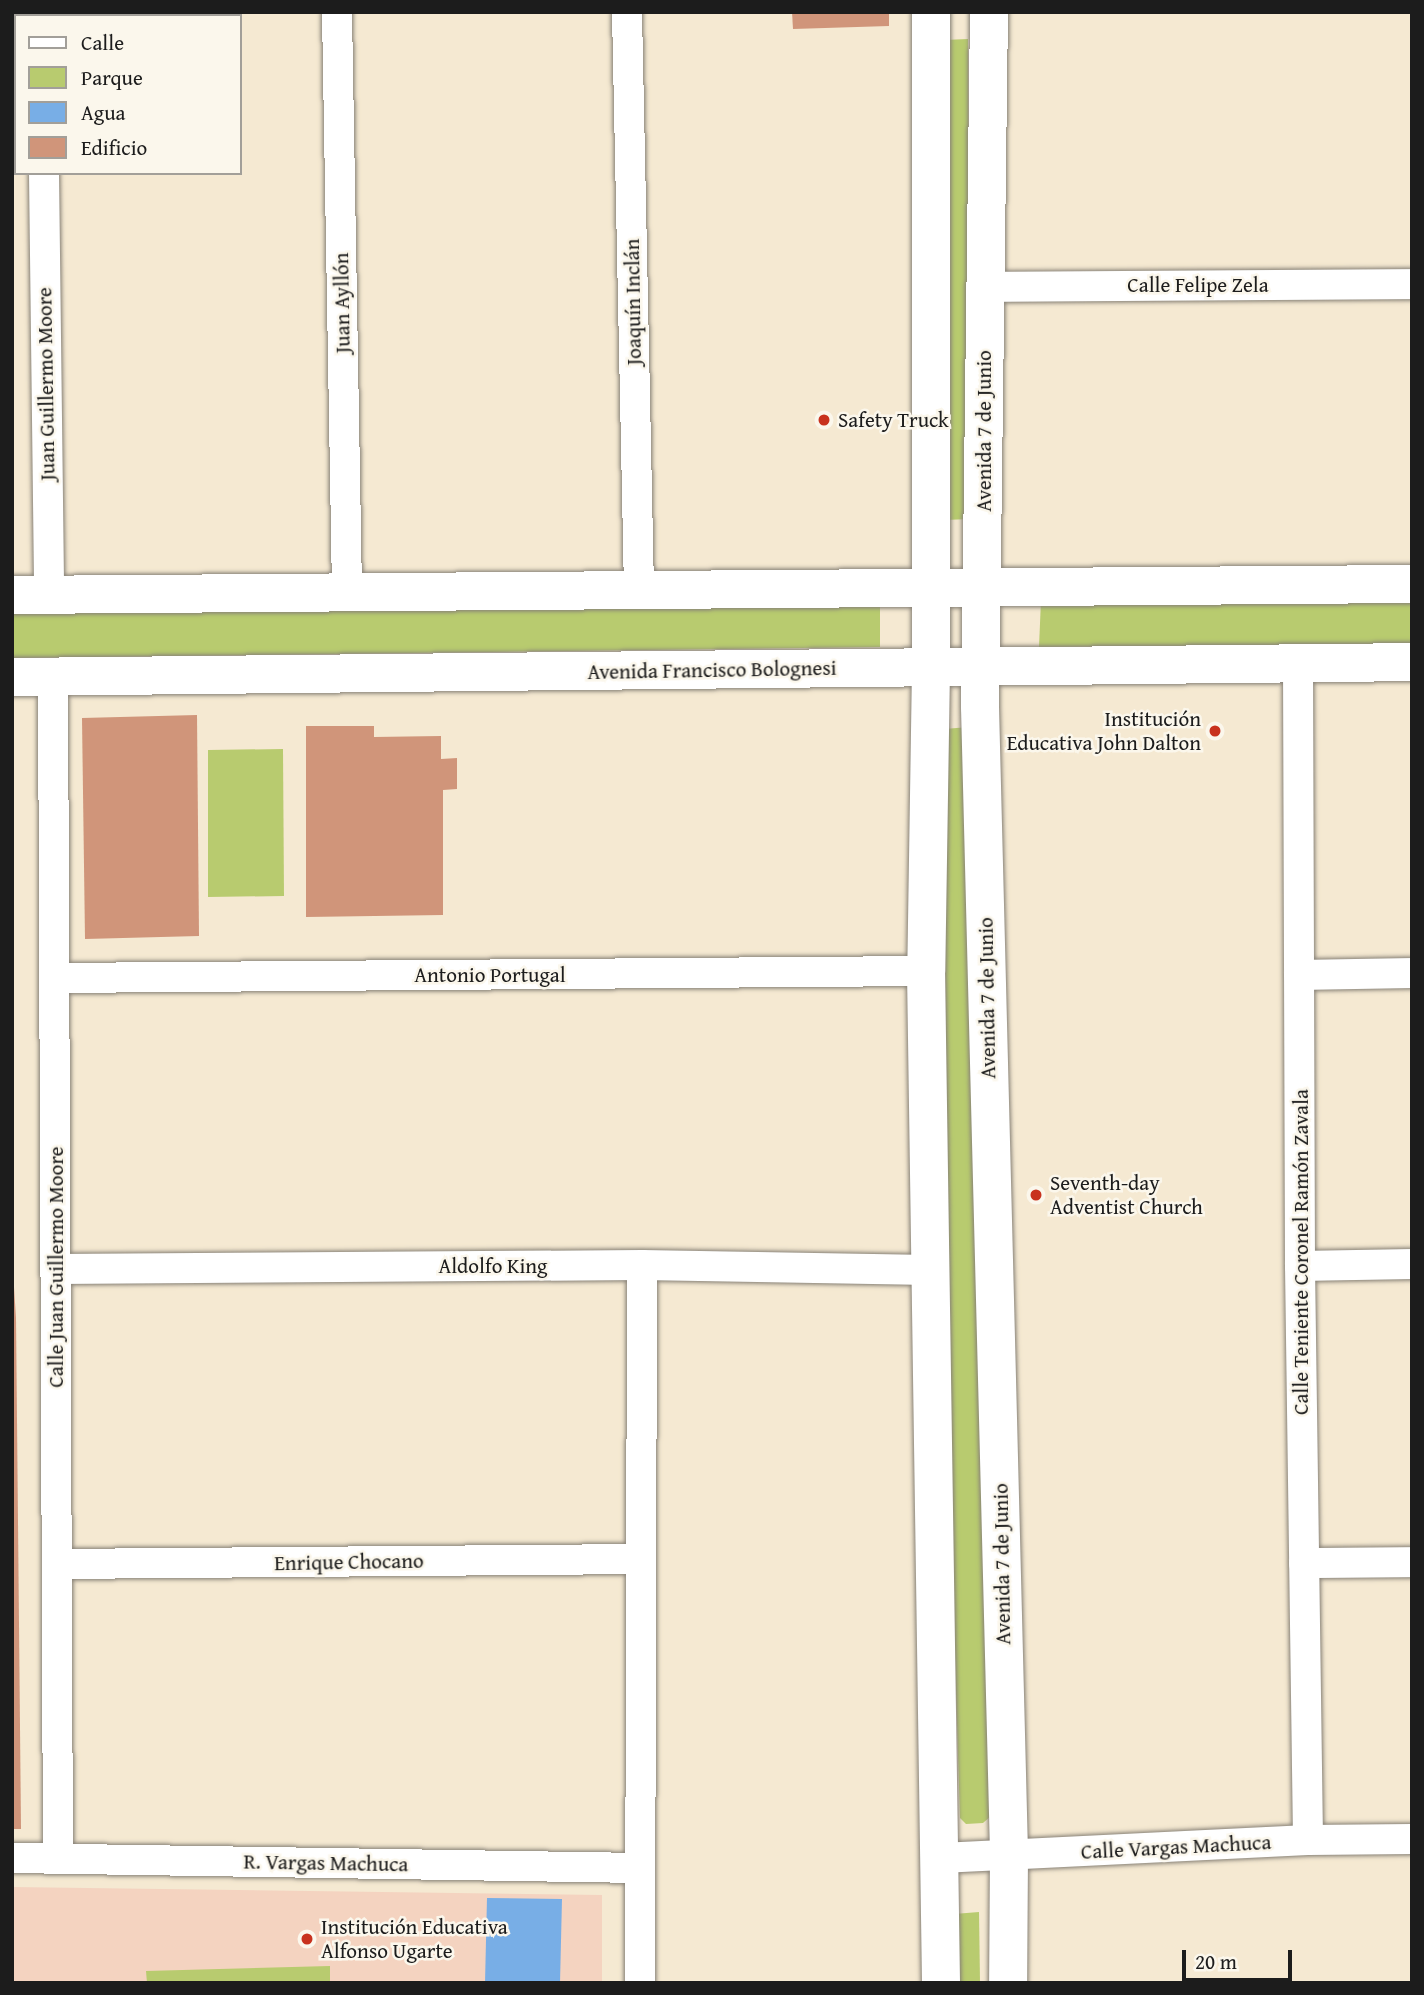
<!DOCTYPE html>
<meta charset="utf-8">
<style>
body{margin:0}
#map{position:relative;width:1424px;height:1995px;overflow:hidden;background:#f5e9d2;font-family:"Gentium Book Plus",serif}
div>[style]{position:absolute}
.built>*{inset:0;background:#f4d3c0}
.green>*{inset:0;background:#b8cb6f}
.water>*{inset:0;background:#78aee6}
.building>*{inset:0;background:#d0957a}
.roads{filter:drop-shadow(0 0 2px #888277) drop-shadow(0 0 2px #888277)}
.street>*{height:30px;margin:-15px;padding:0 15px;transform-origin:15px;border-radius:15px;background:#fff}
.secondary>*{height:38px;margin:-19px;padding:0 19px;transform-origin:19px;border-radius:19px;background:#fff}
.dots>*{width:19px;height:19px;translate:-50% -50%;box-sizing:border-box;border:4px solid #fbf7ec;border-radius:50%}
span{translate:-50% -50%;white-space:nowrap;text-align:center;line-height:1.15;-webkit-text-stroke:5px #fbf7ec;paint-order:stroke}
.street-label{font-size:21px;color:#1c1c1c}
.poi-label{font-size:21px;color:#1c1c1c}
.left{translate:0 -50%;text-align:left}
.right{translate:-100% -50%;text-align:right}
.frame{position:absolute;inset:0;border:14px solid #1c1c1c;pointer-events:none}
.legend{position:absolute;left:14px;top:14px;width:228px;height:161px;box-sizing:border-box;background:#fbf7ec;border:2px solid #a29f99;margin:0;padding:9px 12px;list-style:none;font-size:21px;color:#1c1c1c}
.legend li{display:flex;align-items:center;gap:14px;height:35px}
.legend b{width:35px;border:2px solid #a29f99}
.scale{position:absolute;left:1182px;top:1950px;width:110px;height:32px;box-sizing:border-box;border:4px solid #1c1c1c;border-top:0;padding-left:9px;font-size:21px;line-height:24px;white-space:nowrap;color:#1c1c1c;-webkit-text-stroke:5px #fbf7ec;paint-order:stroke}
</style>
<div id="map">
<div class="built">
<div style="clip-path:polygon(12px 1887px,602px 1895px,602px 1983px,12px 1983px)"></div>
</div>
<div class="green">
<div style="clip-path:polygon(968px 39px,970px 519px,945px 520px,944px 40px)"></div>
<div style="clip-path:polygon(1412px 597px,1412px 644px,1039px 647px,1041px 600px)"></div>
<div style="clip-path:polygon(880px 602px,880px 647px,12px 658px,12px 613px)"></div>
<div style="clip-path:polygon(969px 727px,991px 1816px,983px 1823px,966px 1824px,960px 1818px,948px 1435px,944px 729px)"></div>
<div style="clip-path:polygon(283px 749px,284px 896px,208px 897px,208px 750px)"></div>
<div style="clip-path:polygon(979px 1912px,980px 1983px,955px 1983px,954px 1914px)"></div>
<div style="clip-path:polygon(330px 1966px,330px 1983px,147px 1983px,146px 1971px)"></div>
</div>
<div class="water">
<div style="clip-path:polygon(487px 1898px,562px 1899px,560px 1983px,485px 1983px)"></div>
</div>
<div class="building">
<div style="clip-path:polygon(792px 12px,889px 12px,889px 26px,793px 29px)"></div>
<div style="clip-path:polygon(197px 715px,199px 936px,85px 939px,82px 718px)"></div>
<div style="clip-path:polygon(306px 726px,374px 726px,374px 737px,441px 736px,441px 759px,457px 758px,457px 789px,443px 790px,443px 915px,306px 917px)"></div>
<div style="clip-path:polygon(12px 1256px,16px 1318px,21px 1829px,12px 1829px)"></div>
</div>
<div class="roads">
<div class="street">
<div style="left:42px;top:12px;width:4px;rotate:90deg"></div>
<div style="left:337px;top:12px;width:581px;rotate:89.01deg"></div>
<div style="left:627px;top:12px;width:579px;rotate:88.81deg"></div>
<div style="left:44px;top:173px;width:422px;rotate:89.3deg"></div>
<div style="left:984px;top:287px;width:428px;rotate:-0.4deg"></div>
<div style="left:1298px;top:663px;width:603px;rotate:89.81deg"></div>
<div style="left:1300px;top:1266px;width:574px;rotate:89.2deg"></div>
<div style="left:53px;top:676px;width:1183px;rotate:89.76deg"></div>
<div style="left:1299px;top:975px;width:113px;rotate:-1deg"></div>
<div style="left:55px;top:978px;width:871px;rotate:-0.46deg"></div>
<div style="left:1300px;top:1266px;width:112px;rotate:-1deg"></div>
<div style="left:56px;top:1269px;width:586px;rotate:-0.39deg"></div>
<div style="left:642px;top:1265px;width:288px;rotate:1deg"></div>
<div style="left:1304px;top:1563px;width:108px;rotate:-0.5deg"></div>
<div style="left:57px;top:1564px;width:584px;rotate:-0.49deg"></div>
<div style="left:12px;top:1858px;width:628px;rotate:0.91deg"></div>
<div style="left:941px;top:1858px;width:367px;rotate:-2.8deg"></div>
<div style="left:1308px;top:1840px;width:104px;rotate:-0.6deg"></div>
<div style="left:640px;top:1983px;width:718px;rotate:-89.84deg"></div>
</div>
<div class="secondary">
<div style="left:931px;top:12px;width:656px;rotate:90deg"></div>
<div style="left:931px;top:668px;width:303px;rotate:90.9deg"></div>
<div style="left:926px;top:971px;width:1012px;rotate:89.15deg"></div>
<div style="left:989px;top:12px;width:695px;rotate:90.74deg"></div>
<div style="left:980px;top:707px;width:1148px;rotate:88.55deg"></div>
<div style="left:1009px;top:1855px;width:128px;rotate:90.4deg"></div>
<div style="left:12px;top:595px;width:1400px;rotate:-0.45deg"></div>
<div style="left:12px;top:677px;width:1400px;rotate:-0.61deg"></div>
</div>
</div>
<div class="dots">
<div style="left:824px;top:420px;background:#c8321e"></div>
<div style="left:1215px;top:731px;background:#c8321e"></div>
<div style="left:1036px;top:1195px;background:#c8321e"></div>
<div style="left:307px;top:1939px;background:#c8321e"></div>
</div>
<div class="street-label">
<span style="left:1198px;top:285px">Calle Felipe Zela</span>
<span style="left:633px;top:302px;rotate:-91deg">Joaquín Inclán</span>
<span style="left:342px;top:303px;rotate:-91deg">Juan Ayllón</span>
<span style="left:46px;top:384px;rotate:-91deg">Juan Guillermo Moore</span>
<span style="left:984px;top:431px;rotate:-90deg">Avenida 7 de Junio</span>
<span style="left:712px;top:670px;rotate:-1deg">Avenida Francisco Bolognesi</span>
<span style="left:490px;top:975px">Antonio Portugal</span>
<span style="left:987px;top:998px;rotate:-91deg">Avenida 7 de Junio</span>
<span style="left:1301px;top:1252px;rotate:-90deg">Calle Teniente Coronel Ramón Zavala</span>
<span style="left:493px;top:1266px">Aldolfo King</span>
<span style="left:56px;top:1267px;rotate:-90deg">Calle Juan Guillermo Moore</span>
<span style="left:349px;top:1562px;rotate:-1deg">Enrique Chocano</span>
<span style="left:1002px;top:1564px;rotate:-91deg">Avenida 7 de Junio</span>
<span style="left:1176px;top:1847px;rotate:-3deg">Calle Vargas Machuca</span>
<span style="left:326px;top:1863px;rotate:1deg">R. Vargas Machuca</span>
</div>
<div class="poi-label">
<span class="left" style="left:838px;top:420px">Safety Truck</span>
<span class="right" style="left:1201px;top:731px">Institución<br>Educativa John Dalton</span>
<span class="left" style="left:1050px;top:1195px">Seventh-day<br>Adventist Church</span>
<span class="left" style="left:321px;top:1939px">Institución Educativa<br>Alfonso Ugarte</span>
</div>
<div class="frame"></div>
<ul class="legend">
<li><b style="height:9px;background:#fff"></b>Calle</li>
<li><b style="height:19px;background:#b8cb6f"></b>Parque</li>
<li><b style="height:19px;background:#78aee6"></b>Agua</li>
<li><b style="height:19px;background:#d0957a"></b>Edificio</li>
</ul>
<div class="scale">20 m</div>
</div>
